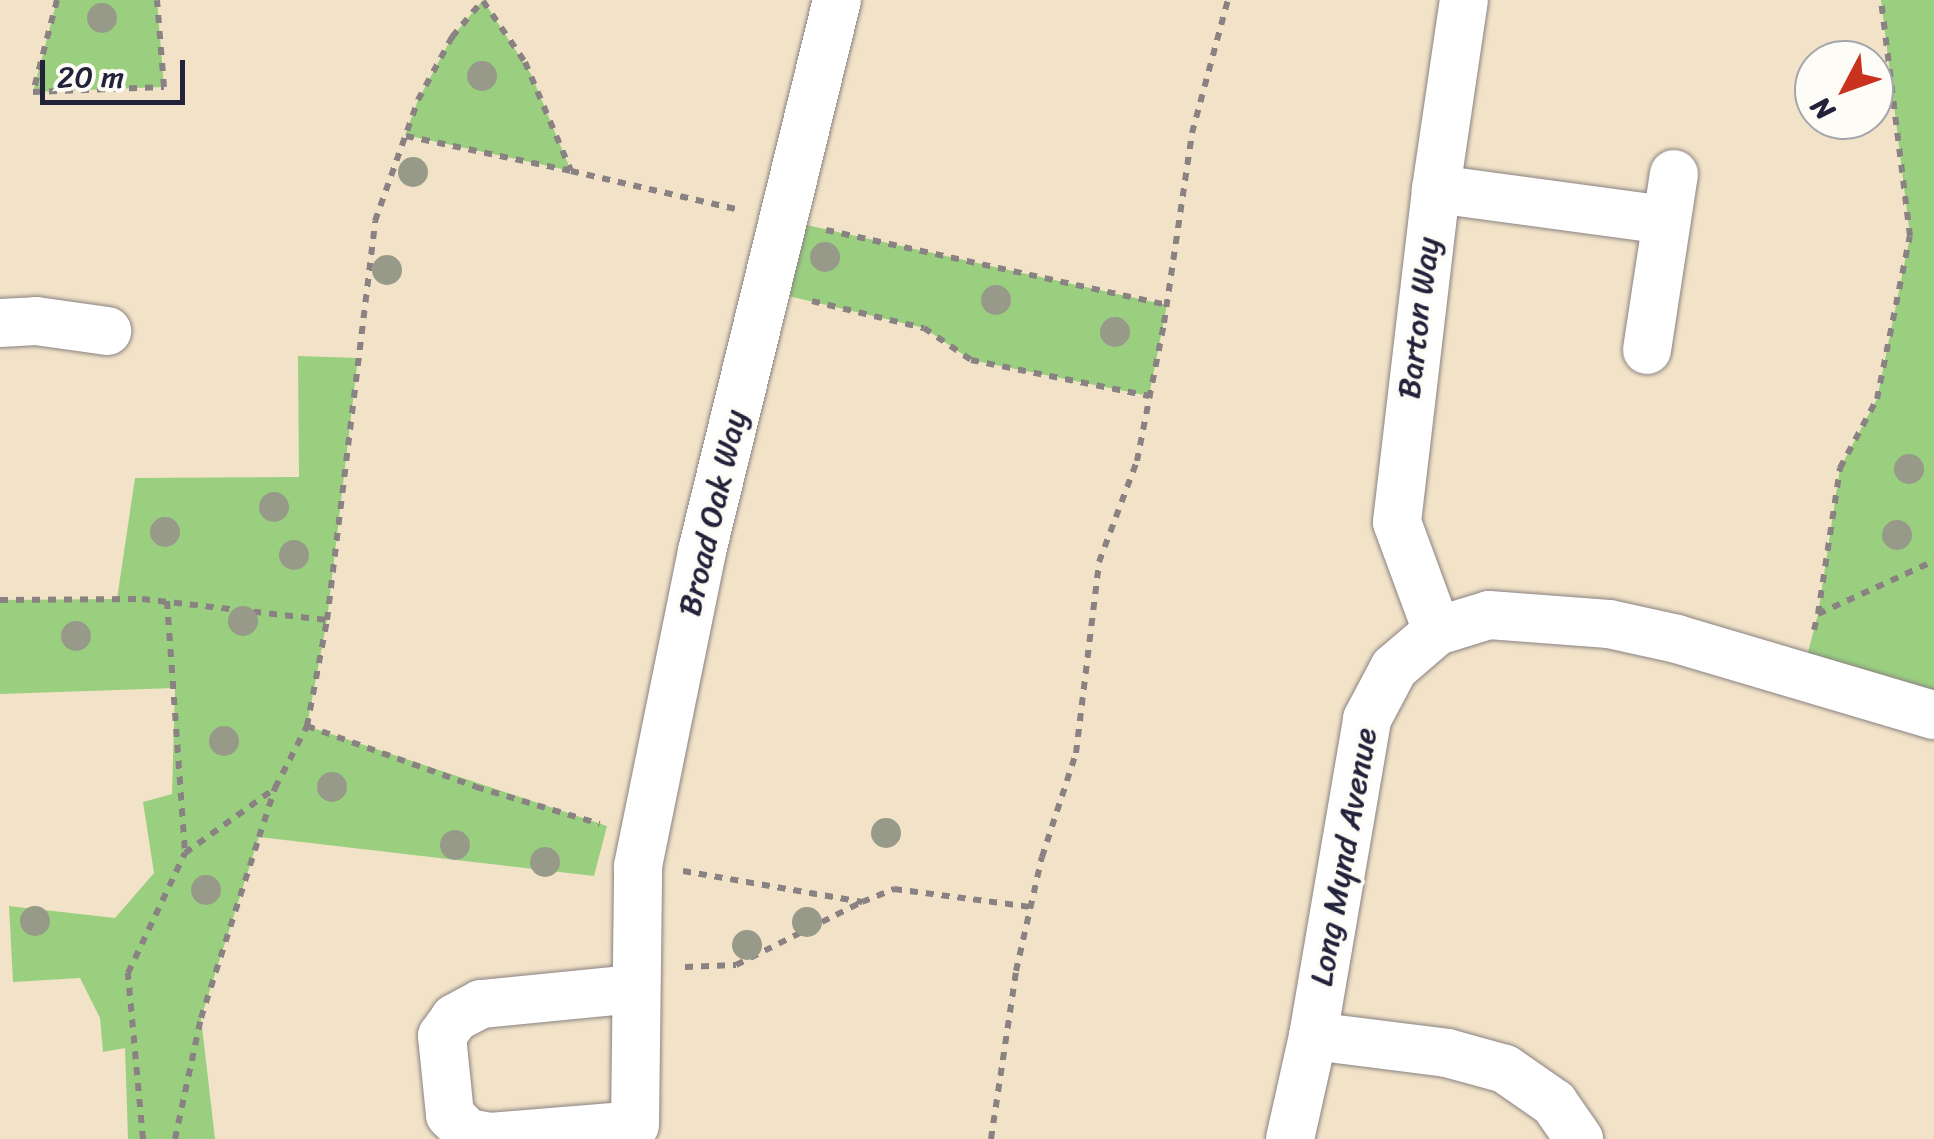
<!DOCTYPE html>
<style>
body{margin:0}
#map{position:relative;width:1934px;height:1139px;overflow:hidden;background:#f2e3c8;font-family:Sriracha,sans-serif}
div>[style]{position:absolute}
.green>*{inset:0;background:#9acf80}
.path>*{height:6px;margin-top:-3px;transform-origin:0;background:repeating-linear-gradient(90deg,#8a8282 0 8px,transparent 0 16px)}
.roads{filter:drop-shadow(0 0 2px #8a8282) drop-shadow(0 0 2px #8a8282)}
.minor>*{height:48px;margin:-24px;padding:0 24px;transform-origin:24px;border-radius:24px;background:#fff}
.trees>*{width:30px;height:30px;margin:-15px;border-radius:50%;background:#979a88}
span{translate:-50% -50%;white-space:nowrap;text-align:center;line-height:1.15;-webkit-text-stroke:8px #fdfcf7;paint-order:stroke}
.street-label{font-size:32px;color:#22223b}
.north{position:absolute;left:1794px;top:40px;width:100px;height:100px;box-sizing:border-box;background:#fdfcf7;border:2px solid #a5a5ac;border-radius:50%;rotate:229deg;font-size:28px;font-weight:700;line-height:40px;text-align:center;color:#22223b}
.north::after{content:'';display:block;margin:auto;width:35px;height:45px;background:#c8321e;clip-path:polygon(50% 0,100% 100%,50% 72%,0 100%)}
.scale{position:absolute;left:40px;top:60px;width:145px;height:45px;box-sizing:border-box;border:5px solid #22223b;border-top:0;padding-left:12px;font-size:30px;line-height:35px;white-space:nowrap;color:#22223b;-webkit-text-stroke:8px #fdfcf7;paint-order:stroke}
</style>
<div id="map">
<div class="green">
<div style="clip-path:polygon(57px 0,157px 0,164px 87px,33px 92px)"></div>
<div style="clip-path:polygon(483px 0,531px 74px,571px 171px,405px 135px,418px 100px,452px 37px)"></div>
<div style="clip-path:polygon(1881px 0,1934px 0,1934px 715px,1802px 675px,1818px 614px,1840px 468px,1877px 399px,1910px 236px)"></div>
<div style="clip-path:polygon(784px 220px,1167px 305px,1149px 396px,971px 360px,924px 328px,767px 291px)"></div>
<div style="clip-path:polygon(298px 356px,358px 358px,327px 620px,307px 726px,607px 826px,594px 876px,259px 837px,201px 1018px,215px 1139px,128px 1139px,125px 1048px,103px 1052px,100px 1018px,80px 978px,13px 982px,9px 906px,115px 918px,154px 873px,143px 802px,172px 794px,175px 688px,0 694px,0 600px,117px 599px,135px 478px,299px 477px)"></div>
</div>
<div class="path">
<div style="left:57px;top:0;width:95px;rotate:104.6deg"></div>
<div style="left:33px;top:92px;width:131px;rotate:-2.2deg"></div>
<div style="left:164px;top:87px;width:87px;rotate:-94.6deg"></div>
<div style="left:483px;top:1px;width:74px;rotate:55.5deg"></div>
<div style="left:525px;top:62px;width:118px;rotate:67.1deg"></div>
<div style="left:571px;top:171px;width:169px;rotate:13deg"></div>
<div style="left:406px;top:136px;width:168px;rotate:12deg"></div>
<div style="left:826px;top:230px;width:349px;rotate:12.4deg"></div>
<div style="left:812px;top:301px;width:115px;rotate:13.6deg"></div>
<div style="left:924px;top:328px;width:57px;rotate:34.2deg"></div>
<div style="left:971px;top:360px;width:182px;rotate:11.4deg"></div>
<div style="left:0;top:600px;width:142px;rotate:-0.4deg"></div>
<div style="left:142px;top:599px;width:186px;rotate:6.5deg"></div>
<div style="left:167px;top:601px;width:253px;rotate:85.9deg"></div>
<div style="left:1818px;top:614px;width:148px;rotate:-81.4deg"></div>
<div style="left:1840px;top:468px;width:78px;rotate:-61.8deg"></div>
<div style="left:1877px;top:399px;width:166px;rotate:-78.6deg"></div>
<div style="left:1910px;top:236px;width:238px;rotate:-97deg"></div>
<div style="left:1814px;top:630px;width:16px;rotate:-76deg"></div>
<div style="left:1818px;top:614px;width:128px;rotate:-24.6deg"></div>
<div style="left:307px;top:726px;width:180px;rotate:19.8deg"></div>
<div style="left:476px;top:787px;width:129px;rotate:16.6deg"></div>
<div style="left:683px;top:871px;width:182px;rotate:9.8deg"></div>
<div style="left:862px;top:902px;width:35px;rotate:-22deg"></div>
<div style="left:894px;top:889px;width:137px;rotate:7.5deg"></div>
<div style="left:685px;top:967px;width:51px;rotate:-2.2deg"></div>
<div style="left:736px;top:965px;width:141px;rotate:-26.6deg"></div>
<div style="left:143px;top:1139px;width:167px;rotate:-95.2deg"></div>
<div style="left:128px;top:973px;width:133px;rotate:-64.6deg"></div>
<div style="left:185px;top:853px;width:110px;rotate:-35.7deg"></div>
<div style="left:175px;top:1139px;width:124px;rotate:-77.9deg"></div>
<div style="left:201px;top:1018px;width:190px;rotate:-72.2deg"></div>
<div style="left:259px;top:837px;width:52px;rotate:-71.9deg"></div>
<div style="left:275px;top:788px;width:70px;rotate:-62.7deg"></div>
<div style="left:307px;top:726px;width:108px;rotate:-79.3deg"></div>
<div style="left:327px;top:620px;width:402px;rotate:-83.1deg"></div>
<div style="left:375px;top:221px;width:128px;rotate:-70.4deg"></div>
<div style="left:418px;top:100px;width:72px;rotate:-61.6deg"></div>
<div style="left:452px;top:37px;width:48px;rotate:-50deg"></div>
<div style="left:991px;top:1139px;width:170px;rotate:-81.5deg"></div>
<div style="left:1016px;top:971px;width:117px;rotate:-77.2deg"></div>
<div style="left:1042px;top:857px;width:109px;rotate:-71.9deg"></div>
<div style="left:1076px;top:753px;width:192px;rotate:-83.1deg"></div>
<div style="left:1099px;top:562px;width:108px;rotate:-69.4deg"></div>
<div style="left:1137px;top:461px;width:141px;rotate:-78.9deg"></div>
<div style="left:1164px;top:323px;width:192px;rotate:-81.6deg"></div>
<div style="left:1192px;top:133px;width:138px;rotate:-74.9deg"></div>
</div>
<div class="roads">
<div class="minor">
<div style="left:1436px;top:189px;width:230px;rotate:7.7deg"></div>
<div style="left:0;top:323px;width:36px;rotate:-3deg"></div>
<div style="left:36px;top:321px;width:72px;rotate:8deg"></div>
<div style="left:1647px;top:350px;width:178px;rotate:-81.3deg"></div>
<div style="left:1437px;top:631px;width:116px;rotate:-110.2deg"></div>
<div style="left:1397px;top:522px;width:335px;rotate:-83.3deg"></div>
<div style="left:1436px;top:189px;width:191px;rotate:-81.6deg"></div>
<div style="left:634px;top:989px;width:154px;rotate:174.4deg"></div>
<div style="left:481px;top:1004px;width:30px;rotate:152deg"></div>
<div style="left:455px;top:1018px;width:22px;rotate:126deg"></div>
<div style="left:442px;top:1036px;width:79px;rotate:84.2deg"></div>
<div style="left:450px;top:1115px;width:25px;rotate:45deg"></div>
<div style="left:468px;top:1133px;width:22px;rotate:10deg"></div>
<div style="left:490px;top:1137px;width:145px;rotate:-4.7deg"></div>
<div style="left:635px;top:1125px;width:259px;rotate:-89.3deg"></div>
<div style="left:638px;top:866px;width:321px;rotate:-78.5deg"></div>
<div style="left:702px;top:551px;width:567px;rotate:-76.23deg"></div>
<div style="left:1313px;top:1036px;width:135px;rotate:7.2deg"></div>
<div style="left:1447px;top:1053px;width:60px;rotate:15.4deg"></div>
<div style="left:1505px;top:1069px;width:60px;rotate:34.8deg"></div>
<div style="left:1554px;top:1103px;width:44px;rotate:55.2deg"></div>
<div style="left:1290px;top:1139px;width:106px;rotate:-77.4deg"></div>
<div style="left:1313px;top:1036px;width:322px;rotate:-80.3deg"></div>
<div style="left:1367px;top:719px;width:58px;rotate:-62.1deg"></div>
<div style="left:1394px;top:668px;width:57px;rotate:-40.7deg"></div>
<div style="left:1437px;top:631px;width:54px;rotate:-17.1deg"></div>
<div style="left:1489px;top:615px;width:120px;rotate:4.3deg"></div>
<div style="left:1609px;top:624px;width:70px;rotate:12.4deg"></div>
<div style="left:1677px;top:639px;width:268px;rotate:16.5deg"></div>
</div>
</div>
<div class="trees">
<div style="left:102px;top:18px"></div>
<div style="left:482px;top:76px"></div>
<div style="left:413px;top:172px"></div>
<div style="left:825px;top:257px"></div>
<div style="left:387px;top:270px"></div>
<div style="left:996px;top:300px"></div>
<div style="left:1115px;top:332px"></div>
<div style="left:1909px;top:469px"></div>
<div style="left:274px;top:507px"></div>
<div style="left:165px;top:532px"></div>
<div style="left:1897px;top:535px"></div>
<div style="left:294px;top:555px"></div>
<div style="left:243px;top:621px"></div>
<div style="left:76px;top:636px"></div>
<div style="left:224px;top:741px"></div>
<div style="left:332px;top:787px"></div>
<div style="left:886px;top:833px"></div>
<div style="left:455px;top:845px"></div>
<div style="left:545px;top:862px"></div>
<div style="left:206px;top:890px"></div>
<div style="left:35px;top:921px"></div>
<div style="left:807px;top:922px"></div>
<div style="left:747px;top:945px"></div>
</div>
<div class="street-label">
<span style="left:1419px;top:318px;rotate:-83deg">Barton Way</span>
<span style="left:713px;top:513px;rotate:-77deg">Broad Oak Way</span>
<span style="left:1344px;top:857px;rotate:-80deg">Long Mynd Avenue</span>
</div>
<div class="north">N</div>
<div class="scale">20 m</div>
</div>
